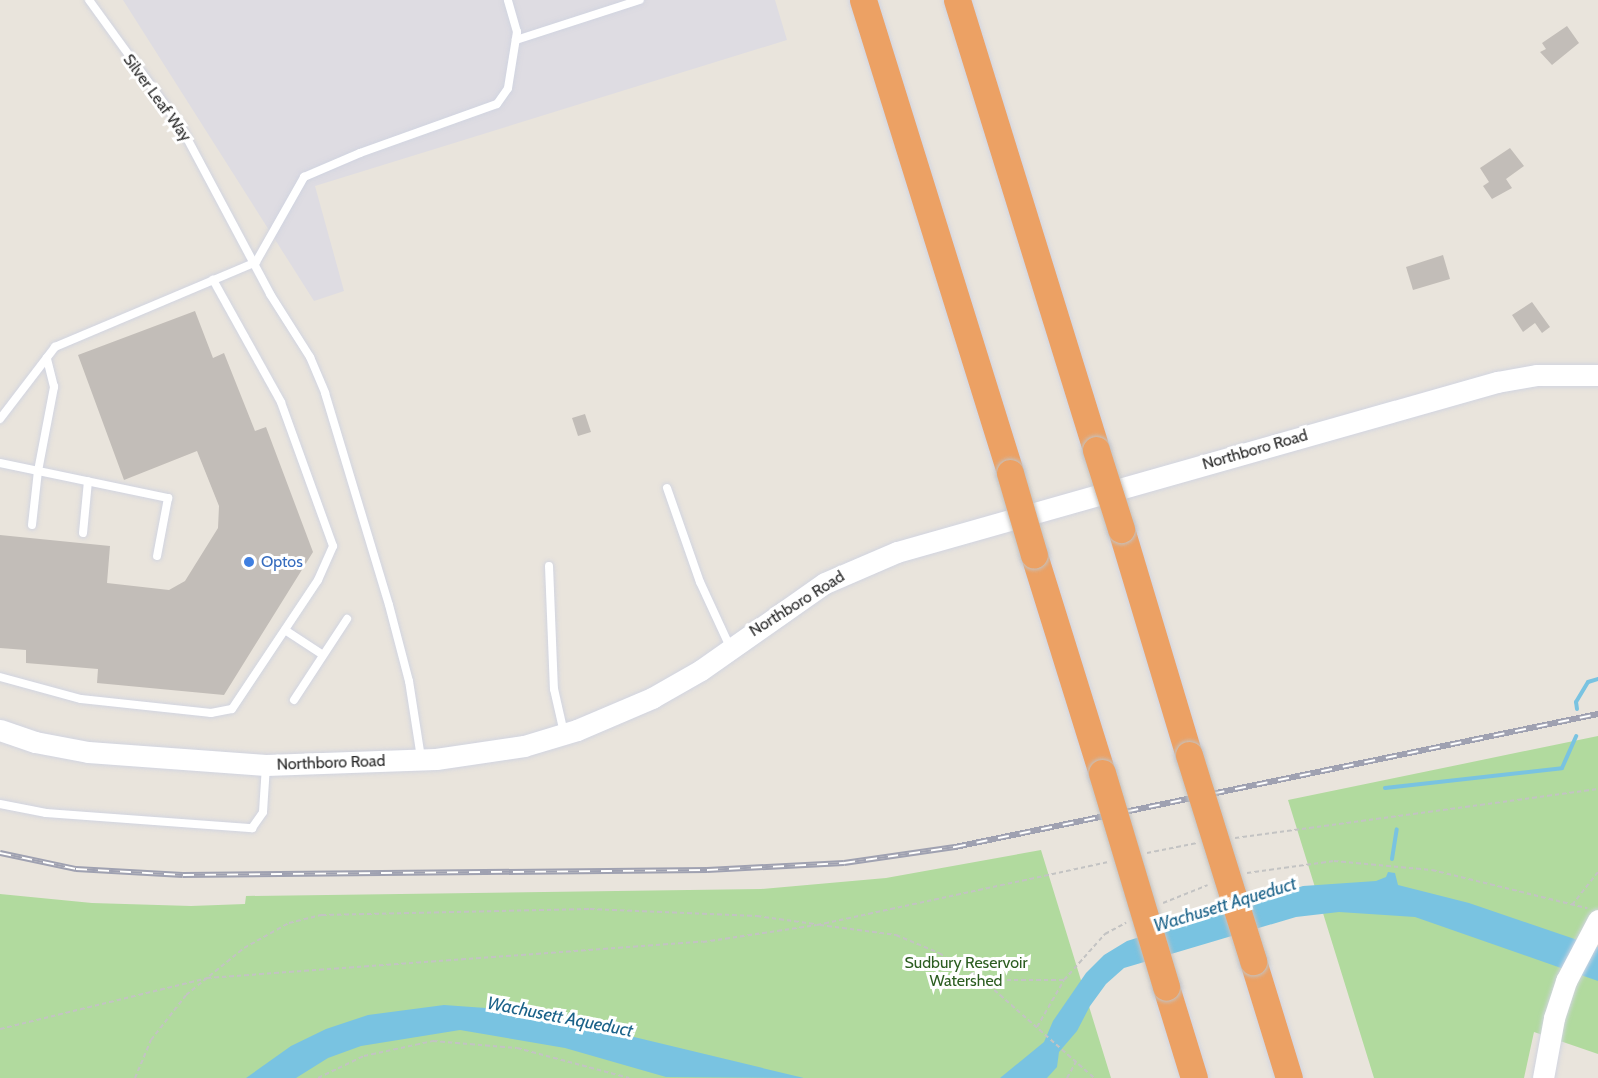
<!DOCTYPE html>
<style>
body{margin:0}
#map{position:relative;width:1598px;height:1078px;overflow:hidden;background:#e9e4dc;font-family:Cabin,sans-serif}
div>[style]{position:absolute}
.industrial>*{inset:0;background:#dedce2}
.green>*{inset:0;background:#b1da9e}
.water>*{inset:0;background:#79c3e1}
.stream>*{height:4px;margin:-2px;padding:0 2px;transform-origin:2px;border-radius:2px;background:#79c3e1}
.building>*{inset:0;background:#c2bdb8}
.path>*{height:2px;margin-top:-1px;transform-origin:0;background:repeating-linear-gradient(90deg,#c3c3c3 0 4.5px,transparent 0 7.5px)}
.roads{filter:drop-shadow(0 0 2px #d1d4e0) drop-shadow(0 0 2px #d1d4e0)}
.lane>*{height:8px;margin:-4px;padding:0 4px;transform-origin:4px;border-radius:4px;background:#fff}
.secondary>*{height:21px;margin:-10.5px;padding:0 10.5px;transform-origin:10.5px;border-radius:10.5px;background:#fff}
.highway>*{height:27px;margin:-13.5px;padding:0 13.5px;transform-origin:13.5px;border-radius:13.5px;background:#eca164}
.rail>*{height:6px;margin-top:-3px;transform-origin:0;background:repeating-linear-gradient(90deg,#fff 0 11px,#9fa1b1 0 22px);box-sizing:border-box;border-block:2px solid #9fa1b1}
.bridges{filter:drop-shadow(0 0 2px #c3c3c3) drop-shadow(0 0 2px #c3c3c3)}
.highway-bridge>*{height:27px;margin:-13.5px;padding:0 13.5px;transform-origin:13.5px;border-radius:13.5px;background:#eca164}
.dots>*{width:16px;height:16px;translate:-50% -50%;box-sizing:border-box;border:3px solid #fff;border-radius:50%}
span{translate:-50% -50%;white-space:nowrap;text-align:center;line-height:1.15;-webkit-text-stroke:6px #fff;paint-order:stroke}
.street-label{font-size:16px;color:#282828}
.shop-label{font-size:16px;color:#366cbe}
.left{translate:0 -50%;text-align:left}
.park-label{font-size:16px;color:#2c5d21}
.water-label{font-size:18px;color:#1b6289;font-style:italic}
</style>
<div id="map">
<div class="industrial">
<div style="clip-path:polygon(123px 0,775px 0,787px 40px,315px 186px,344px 291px,314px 301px)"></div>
</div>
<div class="green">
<div style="clip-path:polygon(1598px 736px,1598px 1054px,1534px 1032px,1524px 1078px,1374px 1078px,1288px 800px)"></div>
<div style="clip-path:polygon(1041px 850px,1111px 1078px,0 1078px,0 894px,92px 903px,191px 906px,245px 904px,246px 896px,761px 889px,886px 878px)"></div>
</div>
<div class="water">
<div style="clip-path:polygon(1388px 872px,1395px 873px,1398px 885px,1469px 903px,1598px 947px,1598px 981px,1415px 917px,1339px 912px,1296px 917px,1124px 968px,1106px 984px,1090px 1006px,1077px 1031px,1059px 1052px,1057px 1067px,1047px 1078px,1000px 1078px,1044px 1042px,1053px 1021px,1086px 973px,1104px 955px,1127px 941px,1303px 886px,1376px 881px,1386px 877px)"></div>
<div style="clip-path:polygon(444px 1005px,526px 1011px,804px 1078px,666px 1077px,565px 1048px,460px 1030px,361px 1046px,328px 1058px,296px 1078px,246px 1078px,291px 1046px,326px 1029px,368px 1015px)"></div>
</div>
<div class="stream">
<div style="left:1577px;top:709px;width:7px;rotate:-98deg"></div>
<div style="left:1576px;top:702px;width:23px;rotate:-59deg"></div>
<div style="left:1588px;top:682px;width:10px;rotate:-17deg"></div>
<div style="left:1385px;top:788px;width:178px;rotate:-6.4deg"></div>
<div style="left:1562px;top:768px;width:35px;rotate:-66deg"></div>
<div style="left:1392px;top:859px;width:30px;rotate:-81deg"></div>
</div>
<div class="building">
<div style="clip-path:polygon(1567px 26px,1579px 43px,1552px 65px,1540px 52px,1546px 49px,1542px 43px)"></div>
<div style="clip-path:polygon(1510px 148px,1524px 166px,1506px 179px,1512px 188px,1492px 199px,1483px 186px,1489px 182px,1480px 168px)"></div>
<div style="clip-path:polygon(1443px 255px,1450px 279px,1413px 290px,1406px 267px)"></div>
<div style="clip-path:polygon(1532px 302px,1550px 327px,1542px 333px,1535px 323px,1523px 332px,1512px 315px)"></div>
<div style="clip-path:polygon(195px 311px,213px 358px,224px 353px,255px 431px,266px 427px,313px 552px,224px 695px,97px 683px,98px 669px,26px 663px,26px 650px,0 648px,0 535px,110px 546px,107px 583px,169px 590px,185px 581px,218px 528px,219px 506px,197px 451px,124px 480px,78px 355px)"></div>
<div style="clip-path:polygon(585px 414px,591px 432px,578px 436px,572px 418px)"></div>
</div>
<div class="path">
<div style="left:1235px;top:838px;width:366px;rotate:-7.7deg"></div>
<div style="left:1147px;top:853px;width:51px;rotate:-11.3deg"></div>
<div style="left:1247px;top:873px;width:88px;rotate:-7.9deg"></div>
<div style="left:1334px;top:861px;width:98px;rotate:5.2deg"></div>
<div style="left:1432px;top:870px;width:160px;rotate:13.8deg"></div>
<div style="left:1163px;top:903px;width:48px;rotate:-21.8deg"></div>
<div style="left:1572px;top:905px;width:42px;rotate:-51.8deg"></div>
<div style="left:820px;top:925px;width:77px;rotate:7.5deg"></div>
<div style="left:896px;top:935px;width:47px;rotate:22.7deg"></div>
<div style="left:939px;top:953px;width:52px;rotate:31.5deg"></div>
<div style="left:983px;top:980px;width:148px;rotate:41.4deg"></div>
<div style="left:984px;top:980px;width:80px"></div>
<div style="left:1064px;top:980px;width:62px;rotate:-48.3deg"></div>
<div style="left:1105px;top:934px;width:24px;rotate:-28deg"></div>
<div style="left:1037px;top:1027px;width:54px;rotate:-60.1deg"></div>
<div style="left:0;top:1029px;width:213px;rotate:-13.8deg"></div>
<div style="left:207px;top:978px;width:497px;rotate:-4.2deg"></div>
<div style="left:703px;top:942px;width:115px;rotate:-8.5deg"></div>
<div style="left:817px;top:925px;width:299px;rotate:-12.2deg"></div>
<div style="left:135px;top:1078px;width:41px;rotate:-67.2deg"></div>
<div style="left:151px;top:1040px;width:57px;rotate:-52.1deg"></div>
<div style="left:186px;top:995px;width:75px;rotate:-39deg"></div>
<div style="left:244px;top:948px;width:51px;rotate:-29.1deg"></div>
<div style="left:289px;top:923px;width:34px;rotate:-14deg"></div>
<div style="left:322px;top:915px;width:268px;rotate:-1.3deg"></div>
<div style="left:590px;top:909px;width:167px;rotate:2.4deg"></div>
<div style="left:757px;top:916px;width:58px;rotate:8deg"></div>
<div style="left:318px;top:1078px;width:51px;rotate:-25.6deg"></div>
<div style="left:364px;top:1056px;width:71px;rotate:-12.3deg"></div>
<div style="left:433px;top:1041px;width:84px;rotate:4.8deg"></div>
<div style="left:517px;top:1048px;width:116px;rotate:15deg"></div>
<div style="left:1067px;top:1078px;width:21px;rotate:-61deg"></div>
</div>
<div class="roads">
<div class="lane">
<div style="left:89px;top:0;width:157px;rotate:54.1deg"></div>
<div style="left:181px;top:127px;width:189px;rotate:61.9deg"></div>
<div style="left:270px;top:294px;width:75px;rotate:57.6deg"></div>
<div style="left:310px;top:357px;width:39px;rotate:67deg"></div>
<div style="left:325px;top:393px;width:221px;rotate:73.2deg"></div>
<div style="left:389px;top:605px;width:79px;rotate:75.3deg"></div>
<div style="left:409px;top:681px;width:78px;rotate:81.1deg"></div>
<div style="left:516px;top:40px;width:130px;rotate:-17.9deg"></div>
<div style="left:0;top:419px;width:91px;rotate:-52.6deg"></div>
<div style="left:55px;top:347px;width:218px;rotate:-22.9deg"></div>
<div style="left:256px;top:262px;width:98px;rotate:-60.5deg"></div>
<div style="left:304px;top:177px;width:61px;rotate:-23.2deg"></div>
<div style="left:360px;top:153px;width:145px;rotate:-19.7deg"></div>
<div style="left:497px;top:104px;width:19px;rotate:-55deg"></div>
<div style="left:508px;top:88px;width:57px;rotate:-80.9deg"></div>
<div style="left:517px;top:32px;width:33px;rotate:-106deg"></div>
<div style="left:0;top:463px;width:172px;rotate:11.8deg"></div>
<div style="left:168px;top:498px;width:59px;rotate:100.7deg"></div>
<div style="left:667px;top:488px;width:100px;rotate:70.7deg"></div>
<div style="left:700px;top:582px;width:72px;rotate:65.2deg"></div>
<div style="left:32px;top:525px;width:54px;rotate:-83.7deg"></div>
<div style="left:38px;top:471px;width:86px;rotate:-79.2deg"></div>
<div style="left:54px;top:387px;width:30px;rotate:-104deg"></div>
<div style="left:83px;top:533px;width:52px;rotate:-84.5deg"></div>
<div style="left:549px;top:566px;width:123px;rotate:87.7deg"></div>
<div style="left:554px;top:689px;width:45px;rotate:77.2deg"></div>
<div style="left:285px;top:630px;width:45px;rotate:33.3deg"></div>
<div style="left:0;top:677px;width:84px;rotate:15.2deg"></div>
<div style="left:81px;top:699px;width:131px;rotate:6.1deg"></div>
<div style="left:211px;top:713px;width:21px;rotate:-11deg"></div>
<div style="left:232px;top:709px;width:155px;rotate:-56.3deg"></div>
<div style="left:318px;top:580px;width:37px;rotate:-66deg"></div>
<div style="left:333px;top:546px;width:153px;rotate:-109.9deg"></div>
<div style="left:281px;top:402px;width:140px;rotate:-119.1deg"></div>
<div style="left:294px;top:700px;width:97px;rotate:-56.8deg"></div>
<div style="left:0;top:804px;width:47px;rotate:11.1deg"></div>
<div style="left:46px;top:813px;width:207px;rotate:4.2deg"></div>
<div style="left:252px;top:828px;width:19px;rotate:-55deg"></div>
<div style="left:263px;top:812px;width:47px;rotate:-86.3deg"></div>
</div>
<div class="secondary">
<div style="left:0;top:730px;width:37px;rotate:19deg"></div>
<div style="left:35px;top:742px;width:54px;rotate:10.7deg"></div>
<div style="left:88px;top:752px;width:178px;rotate:4.2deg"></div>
<div style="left:266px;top:765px;width:170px;rotate:-2deg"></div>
<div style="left:436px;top:759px;width:89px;rotate:-8.4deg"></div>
<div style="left:524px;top:746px;width:55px;rotate:-16.8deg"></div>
<div style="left:577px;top:730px;width:82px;rotate:-23.1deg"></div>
<div style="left:652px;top:698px;width:56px;rotate:-29.7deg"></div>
<div style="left:701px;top:670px;width:151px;rotate:-35.1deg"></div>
<div style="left:825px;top:583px;width:78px;rotate:-23.3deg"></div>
<div style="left:897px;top:552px;width:624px;rotate:-15.82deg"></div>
<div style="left:1497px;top:382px;width:41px;rotate:-9.9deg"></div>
<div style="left:1537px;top:375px;width:61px"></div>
<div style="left:1543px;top:1078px;width:61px;rotate:-79.6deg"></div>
<div style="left:1554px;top:1018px;width:39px;rotate:-72deg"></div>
<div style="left:1566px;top:981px;width:69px;rotate:-62.3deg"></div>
</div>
<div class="highway">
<div style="left:863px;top:0;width:495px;rotate:72.7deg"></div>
<div style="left:957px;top:0;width:471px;rotate:72.8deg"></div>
<div style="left:1121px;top:529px;width:236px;rotate:73.3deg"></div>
<div style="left:1034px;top:555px;width:228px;rotate:72.7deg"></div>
<div style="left:1253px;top:961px;width:122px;rotate:72.9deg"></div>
<div style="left:1166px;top:987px;width:95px;rotate:72.9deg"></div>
</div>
</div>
<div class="rail">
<div style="left:0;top:853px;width:78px;rotate:11.9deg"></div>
<div style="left:76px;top:869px;width:107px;rotate:3.2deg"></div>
<div style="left:183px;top:875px;width:524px;rotate:-0.55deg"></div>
<div style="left:707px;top:870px;width:137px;rotate:-2.9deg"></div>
<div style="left:844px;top:863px;width:112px;rotate:-8.2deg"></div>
<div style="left:955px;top:847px;width:657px;rotate:-11.69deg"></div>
</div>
<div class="bridges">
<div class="highway-bridge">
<div style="left:1096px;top:450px;width:83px;rotate:72.4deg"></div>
<div style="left:1010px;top:473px;width:85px;rotate:73.7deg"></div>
<div style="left:1189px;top:755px;width:216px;rotate:72.7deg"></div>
<div style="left:1102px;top:773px;width:223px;rotate:73.3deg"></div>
</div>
</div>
<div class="dots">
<div style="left:249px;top:562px;background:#3f7fe0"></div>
</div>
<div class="street-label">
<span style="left:157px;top:98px;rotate:54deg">Silver Leaf Way</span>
<span style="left:1255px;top:450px;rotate:-16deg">Northboro Road</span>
<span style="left:797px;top:604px;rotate:-32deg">Northboro Road</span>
<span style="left:331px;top:763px;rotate:-2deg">Northboro Road</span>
</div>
<div class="shop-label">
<span class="left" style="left:261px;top:562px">Optos</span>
</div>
<div class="park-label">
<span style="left:966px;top:972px">Sudbury Reservoir<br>Watershed</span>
</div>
<div class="water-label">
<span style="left:1225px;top:905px;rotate:-17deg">Wachusett Aqueduct</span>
<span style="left:560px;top:1017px;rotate:11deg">Wachusett Aqueduct</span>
</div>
</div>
